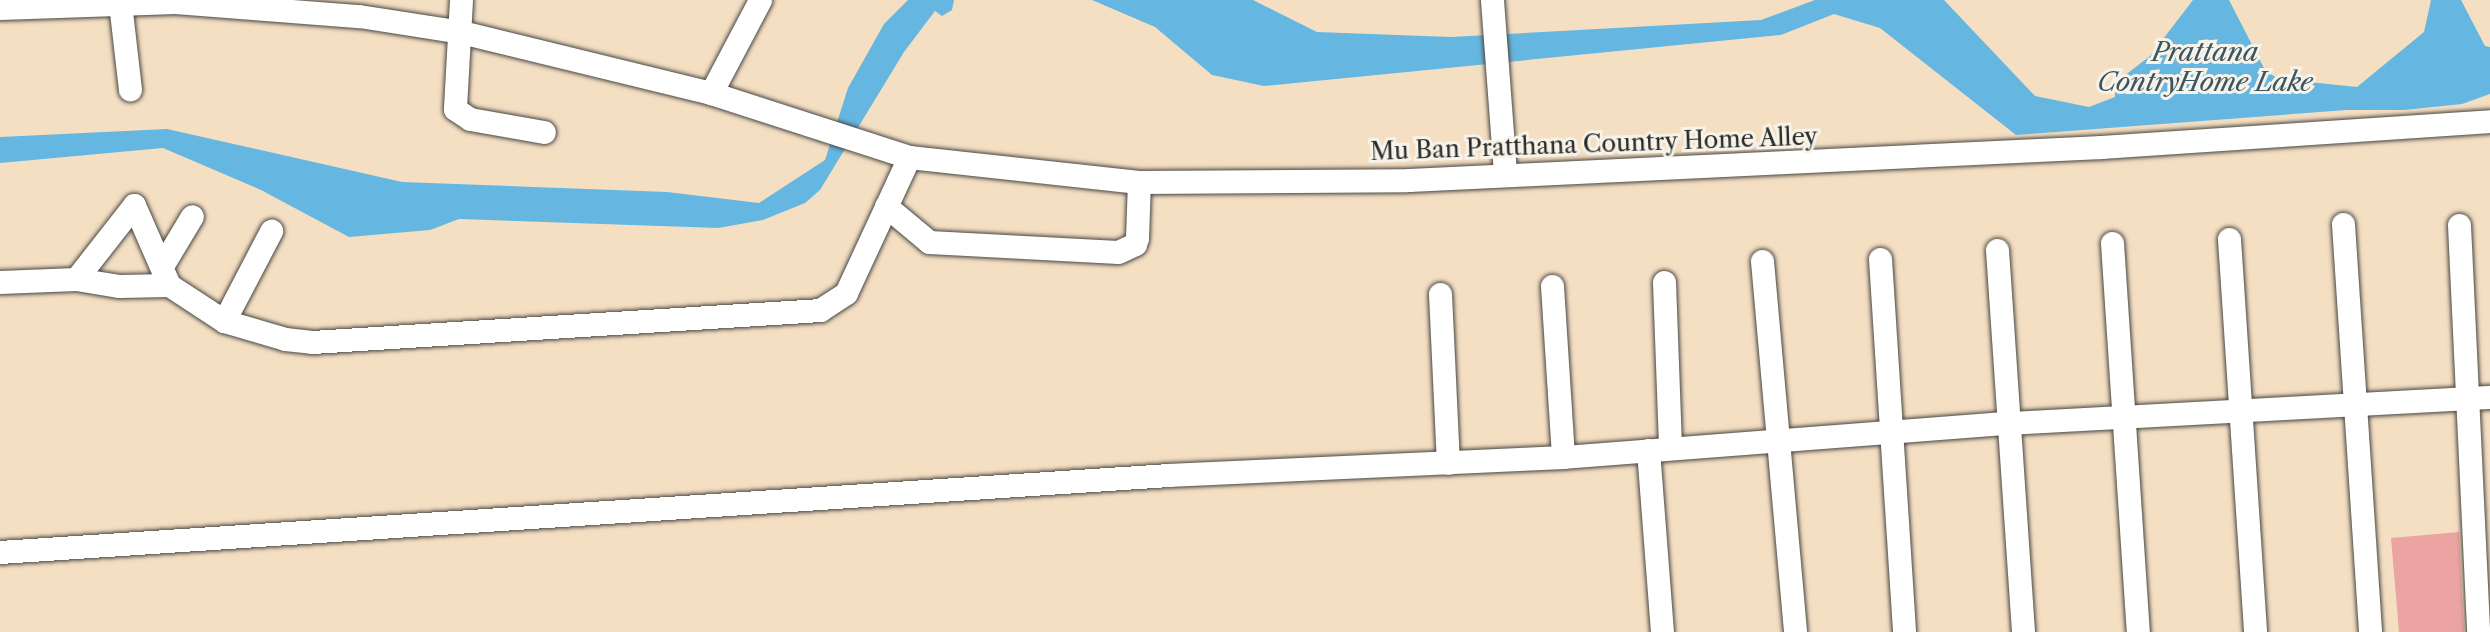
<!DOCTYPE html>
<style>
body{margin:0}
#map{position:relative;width:2490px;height:632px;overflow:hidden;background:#f4dfc3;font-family:"Libre Caslon Text",serif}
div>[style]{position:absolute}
.water>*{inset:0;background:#65b7e1}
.building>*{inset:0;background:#eca4a2}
.roads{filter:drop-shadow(0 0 2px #494642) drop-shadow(0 0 2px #494642)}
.minor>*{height:23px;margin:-11.5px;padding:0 11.5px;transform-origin:11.5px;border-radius:11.5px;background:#fff}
span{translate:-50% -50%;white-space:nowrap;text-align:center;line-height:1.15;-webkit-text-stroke:6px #f7f3e8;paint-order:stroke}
.street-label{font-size:24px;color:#2b2b2b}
.water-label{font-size:26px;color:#3c5562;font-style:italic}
</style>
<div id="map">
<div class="water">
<div style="clip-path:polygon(908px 0,954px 0,952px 10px,942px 16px,935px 11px,904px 52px,820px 190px,805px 203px,763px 220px,718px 228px,459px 219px,430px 230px,349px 237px,261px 190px,163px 148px,0 163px,0 137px,167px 129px,402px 182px,667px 192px,759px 203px,825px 160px,848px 88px,884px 24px)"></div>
<div style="clip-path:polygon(1092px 0,1253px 0,1317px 32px,1451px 37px,1761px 20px,1815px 0,1944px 0,2035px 96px,2089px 107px,2115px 97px,2115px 83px,2150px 56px,2193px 0,2229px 0,2265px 70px,2278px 79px,2357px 87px,2424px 32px,2431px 0,2461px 0,2485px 46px,2490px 47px,2490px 94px,2462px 104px,2404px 110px,2347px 110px,2016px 135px,1880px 28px,1834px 14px,1781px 35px,1264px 86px,1212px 75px,1155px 27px)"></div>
</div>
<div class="building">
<div style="clip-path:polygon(2459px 532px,2464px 632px,2399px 632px,2391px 538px)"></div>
</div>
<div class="roads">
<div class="minor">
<div style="left:461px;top:0;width:109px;rotate:93.2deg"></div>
<div style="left:455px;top:109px;width:18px;rotate:34deg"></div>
<div style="left:470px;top:119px;width:75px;rotate:10deg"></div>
<div style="left:1492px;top:0;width:174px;rotate:85.7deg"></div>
<div style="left:120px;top:3px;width:87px;rotate:83.4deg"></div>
<div style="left:0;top:8px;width:175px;rotate:-2deg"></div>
<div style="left:175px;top:2px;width:185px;rotate:4.4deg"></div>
<div style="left:359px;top:16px;width:103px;rotate:8.9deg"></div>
<div style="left:461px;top:32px;width:257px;rotate:13.7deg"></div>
<div style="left:711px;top:93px;width:208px;rotate:17.9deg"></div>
<div style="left:909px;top:157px;width:231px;rotate:6.2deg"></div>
<div style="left:1139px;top:182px;width:270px;rotate:-0.4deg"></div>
<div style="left:1409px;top:180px;width:693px;rotate:-2.73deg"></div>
<div style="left:2101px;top:147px;width:390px;rotate:-3.8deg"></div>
<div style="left:711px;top:93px;width:105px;rotate:-62.2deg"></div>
<div style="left:886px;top:206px;width:56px;rotate:39.9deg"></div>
<div style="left:929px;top:242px;width:189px;rotate:3deg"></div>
<div style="left:1118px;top:252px;width:19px;rotate:-25deg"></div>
<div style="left:1135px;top:244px;width:6px;rotate:-72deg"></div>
<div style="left:1137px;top:238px;width:56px;rotate:-88deg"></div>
<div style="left:2343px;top:224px;width:409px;rotate:86.2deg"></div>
<div style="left:2459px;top:225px;width:407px;rotate:87.3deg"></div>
<div style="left:2229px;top:239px;width:394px;rotate:86.2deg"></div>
<div style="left:2112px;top:243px;width:390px;rotate:86.2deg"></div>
<div style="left:1997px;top:250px;width:383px;rotate:86.1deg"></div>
<div style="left:1880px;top:259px;width:374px;rotate:86.3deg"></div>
<div style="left:1762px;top:261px;width:372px;rotate:84.9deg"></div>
<div style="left:162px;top:266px;width:58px;rotate:-59deg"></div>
<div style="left:76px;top:279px;width:94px;rotate:-51.9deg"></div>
<div style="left:134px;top:205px;width:87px;rotate:66.4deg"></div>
<div style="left:169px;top:285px;width:66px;rotate:33.2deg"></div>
<div style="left:224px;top:321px;width:64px;rotate:16.4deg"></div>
<div style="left:285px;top:339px;width:27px;rotate:6deg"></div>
<div style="left:312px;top:342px;width:509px;rotate:-3.6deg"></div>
<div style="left:820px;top:310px;width:31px;rotate:-33deg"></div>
<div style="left:846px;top:293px;width:150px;rotate:-65.1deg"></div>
<div style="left:0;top:282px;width:76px;rotate:-2.3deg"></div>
<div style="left:76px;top:279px;width:44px;rotate:9.2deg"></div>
<div style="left:119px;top:286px;width:50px;rotate:-1.1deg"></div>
<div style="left:1664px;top:282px;width:165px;rotate:87.9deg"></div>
<div style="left:1552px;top:286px;width:171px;rotate:86.3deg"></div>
<div style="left:1440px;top:294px;width:169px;rotate:87.3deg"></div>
<div style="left:224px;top:321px;width:102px;rotate:-62.4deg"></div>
<div style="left:1648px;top:450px;width:183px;rotate:85.6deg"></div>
<div style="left:0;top:552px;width:1171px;rotate:-3.77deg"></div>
<div style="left:1168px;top:475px;width:395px;rotate:-2.6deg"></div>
<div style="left:1563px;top:457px;width:447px;rotate:-4.4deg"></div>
<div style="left:2009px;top:423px;width:482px;rotate:-3.1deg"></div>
</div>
</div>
<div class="street-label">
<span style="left:1594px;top:144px;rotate:-2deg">Mu Ban Pratthana Country Home Alley</span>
</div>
<div class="water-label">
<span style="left:2205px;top:68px">Prattana<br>ContryHome Lake</span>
</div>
</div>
